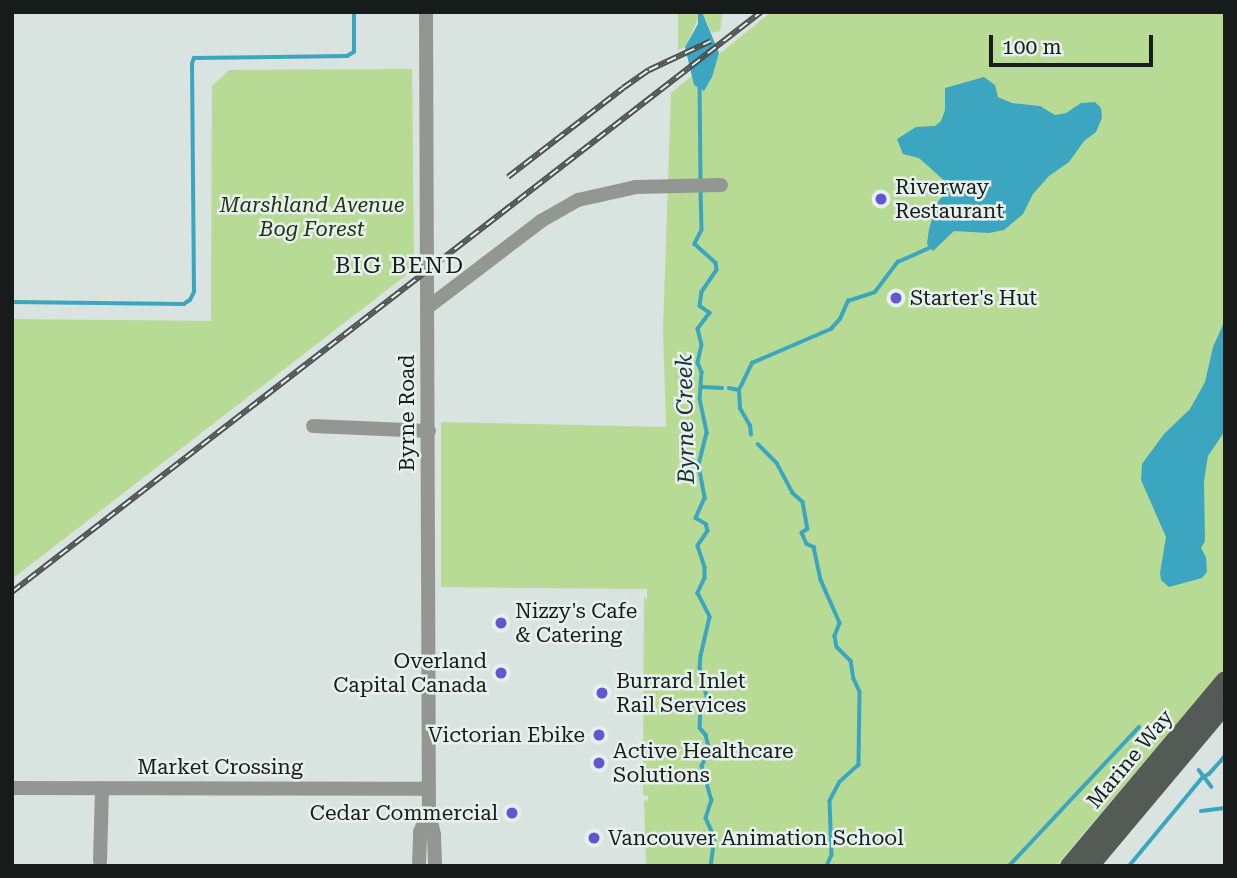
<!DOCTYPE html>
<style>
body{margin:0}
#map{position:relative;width:1237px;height:878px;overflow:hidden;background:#d9e3e0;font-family:"Roboto Serif",serif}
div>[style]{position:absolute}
.green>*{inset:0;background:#b7da95}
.water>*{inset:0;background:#3ca6c0}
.stream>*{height:3.5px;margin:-1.75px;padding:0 1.75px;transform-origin:1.75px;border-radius:1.75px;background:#3ca6c0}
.minor>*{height:14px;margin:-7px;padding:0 7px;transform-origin:7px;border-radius:7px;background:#939794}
.major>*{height:18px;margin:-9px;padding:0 9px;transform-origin:9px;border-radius:9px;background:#545a56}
.rail>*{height:6px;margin-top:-3px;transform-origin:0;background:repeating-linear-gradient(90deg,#e6f1ed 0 10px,#4d5250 0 20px);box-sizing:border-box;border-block:2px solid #4d5250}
.dots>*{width:19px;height:19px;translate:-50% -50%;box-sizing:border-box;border:4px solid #e6f1ed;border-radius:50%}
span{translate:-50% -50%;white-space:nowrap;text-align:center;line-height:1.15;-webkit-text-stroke:5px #e6f1ed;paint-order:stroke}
.poi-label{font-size:21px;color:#171b19}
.left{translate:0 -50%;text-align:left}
.right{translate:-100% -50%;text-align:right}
.park-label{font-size:21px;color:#23340f;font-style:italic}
.street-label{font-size:21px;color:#171b19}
.neighbourhood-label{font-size:23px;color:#171b19;letter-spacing:2px}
.water-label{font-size:23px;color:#172e34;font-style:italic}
.frame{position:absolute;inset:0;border:14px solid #171b19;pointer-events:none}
.scale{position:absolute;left:989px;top:35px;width:164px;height:32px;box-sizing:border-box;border:4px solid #171b19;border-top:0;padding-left:9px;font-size:21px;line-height:24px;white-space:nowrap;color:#171b19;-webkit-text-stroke:5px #e6f1ed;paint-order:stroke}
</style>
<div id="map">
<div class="green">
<div style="clip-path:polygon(678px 12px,698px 12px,699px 17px,685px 47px,678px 50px)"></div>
<div style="clip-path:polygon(702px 12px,723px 12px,720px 31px,712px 33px)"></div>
<div style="clip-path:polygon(771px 12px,1225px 12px,1225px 667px,1056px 866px,646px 866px,644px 800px,648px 801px,648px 796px,643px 795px,644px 597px,647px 599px,647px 589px,441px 587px,441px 422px,666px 427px,663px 329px,671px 93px)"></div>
<div style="clip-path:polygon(412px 69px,414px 269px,12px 579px,12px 319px,211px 321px,212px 86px,229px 70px)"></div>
</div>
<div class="water">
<div style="clip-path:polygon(698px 12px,702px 12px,719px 53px,712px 77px,704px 91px,694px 85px,685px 47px,698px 24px)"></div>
<div style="clip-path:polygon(984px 77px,995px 85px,998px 97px,1012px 103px,1040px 106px,1055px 115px,1066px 113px,1081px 103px,1095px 102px,1101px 108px,1102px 118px,1096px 132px,1084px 141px,1069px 162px,1049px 176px,1033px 194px,1023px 214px,1004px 230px,989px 233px,954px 231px,933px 251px,927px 244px,929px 229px,937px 203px,946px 192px,947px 183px,919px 158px,903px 154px,897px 139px,916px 127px,935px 126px,941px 121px,945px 110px,945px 88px)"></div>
<div style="clip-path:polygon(1225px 320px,1225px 431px,1208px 456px,1204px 481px,1205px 541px,1201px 548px,1206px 557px,1207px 572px,1202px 578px,1169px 587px,1161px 580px,1160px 573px,1166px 537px,1141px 480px,1142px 464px,1164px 434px,1190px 409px,1205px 382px,1213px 347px)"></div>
</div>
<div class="stream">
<div style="left:700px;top:84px;width:98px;rotate:89.4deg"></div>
<div style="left:701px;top:189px;width:41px;rotate:88.6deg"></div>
<div style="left:702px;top:230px;width:16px;rotate:117deg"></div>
<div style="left:695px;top:244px;width:28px;rotate:42deg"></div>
<div style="left:716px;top:263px;width:7px;rotate:82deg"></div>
<div style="left:717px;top:270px;width:27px;rotate:124deg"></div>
<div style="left:702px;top:292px;width:14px;rotate:98deg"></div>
<div style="left:700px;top:306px;width:12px;rotate:35deg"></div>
<div style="left:710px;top:313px;width:20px;rotate:127deg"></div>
<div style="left:698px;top:329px;width:16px;rotate:76deg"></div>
<div style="left:702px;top:345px;width:18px;rotate:103deg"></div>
<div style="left:698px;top:363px;width:10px;rotate:66deg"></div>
<div style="left:702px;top:372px;width:27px;rotate:94deg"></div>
<div style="left:700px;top:399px;width:35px;rotate:78deg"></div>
<div style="left:707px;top:433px;width:34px;rotate:104deg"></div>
<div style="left:699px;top:466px;width:33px;rotate:79deg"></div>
<div style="left:705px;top:498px;width:22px;rotate:114deg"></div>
<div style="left:696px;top:518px;width:12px;rotate:31deg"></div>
<div style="left:706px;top:524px;width:7px;rotate:74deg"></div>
<div style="left:708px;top:531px;width:18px;rotate:124deg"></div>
<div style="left:698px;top:546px;width:22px;rotate:72deg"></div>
<div style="left:705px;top:567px;width:11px;rotate:90deg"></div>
<div style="left:705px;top:578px;width:17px;rotate:115deg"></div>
<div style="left:698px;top:593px;width:27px;rotate:63deg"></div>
<div style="left:710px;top:617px;width:39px;rotate:103deg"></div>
<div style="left:701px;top:655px;width:13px;rotate:94deg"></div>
<div style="left:700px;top:668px;width:33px;rotate:76deg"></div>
<div style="left:708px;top:700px;width:11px;rotate:128deg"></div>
<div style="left:701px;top:709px;width:19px;rotate:93deg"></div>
<div style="left:700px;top:728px;width:9px;rotate:49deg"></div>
<div style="left:706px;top:735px;width:16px;rotate:76deg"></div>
<div style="left:710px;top:751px;width:17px;rotate:118deg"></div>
<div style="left:702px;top:766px;width:35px;rotate:74deg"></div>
<div style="left:712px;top:800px;width:19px;rotate:108deg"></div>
<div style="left:706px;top:818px;width:22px;rotate:66deg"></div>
<div style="left:715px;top:838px;width:28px;rotate:98deg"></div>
<div style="left:12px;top:302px;width:172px;rotate:0.7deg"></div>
<div style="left:184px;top:304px;width:7px;rotate:-34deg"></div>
<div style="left:190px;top:300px;width:9px;rotate:-63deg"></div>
<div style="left:194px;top:292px;width:228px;rotate:-90.5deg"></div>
<div style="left:192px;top:64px;width:6px;rotate:-72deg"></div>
<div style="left:194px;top:58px;width:153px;rotate:-0.7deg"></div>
<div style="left:347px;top:56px;width:8px;rotate:-30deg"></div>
<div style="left:354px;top:52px;width:40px;rotate:-90deg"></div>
<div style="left:702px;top:387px;width:20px;rotate:3deg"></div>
<div style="left:729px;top:388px;width:10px;rotate:11deg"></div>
<div style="left:751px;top:435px;width:9px;rotate:-96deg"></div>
<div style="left:750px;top:426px;width:20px;rotate:-120deg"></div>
<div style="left:740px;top:409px;width:19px;rotate:-93deg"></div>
<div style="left:739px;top:390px;width:30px;rotate:-64deg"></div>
<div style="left:752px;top:363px;width:86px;rotate:-23.3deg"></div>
<div style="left:831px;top:329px;width:13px;rotate:-48deg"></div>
<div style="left:840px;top:319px;width:20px;rotate:-66deg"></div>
<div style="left:848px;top:301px;width:28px;rotate:-18deg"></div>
<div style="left:875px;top:292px;width:38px;rotate:-53deg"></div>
<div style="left:898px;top:262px;width:35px;rotate:-24deg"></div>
<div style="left:758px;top:444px;width:27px;rotate:45deg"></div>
<div style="left:777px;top:463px;width:34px;rotate:62deg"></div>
<div style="left:793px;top:493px;width:13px;rotate:42deg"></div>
<div style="left:803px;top:502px;width:27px;rotate:80deg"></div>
<div style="left:808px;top:529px;width:7px;rotate:146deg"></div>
<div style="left:802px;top:533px;width:12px;rotate:66deg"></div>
<div style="left:807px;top:544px;width:8px;rotate:23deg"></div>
<div style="left:814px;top:547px;width:34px;rotate:78deg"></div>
<div style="left:821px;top:580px;width:47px;rotate:66.2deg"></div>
<div style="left:840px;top:623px;width:14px;rotate:111deg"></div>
<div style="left:835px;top:636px;width:11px;rotate:80deg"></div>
<div style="left:837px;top:647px;width:20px;rotate:45deg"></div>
<div style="left:851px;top:661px;width:18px;rotate:81deg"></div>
<div style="left:854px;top:679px;width:14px;rotate:65deg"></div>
<div style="left:860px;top:692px;width:73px;rotate:90.8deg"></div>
<div style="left:859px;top:765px;width:25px;rotate:138deg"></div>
<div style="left:840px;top:782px;width:21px;rotate:118deg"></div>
<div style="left:830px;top:801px;width:54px;rotate:87.9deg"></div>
<div style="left:832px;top:855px;width:12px;rotate:114deg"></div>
<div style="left:1199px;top:770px;width:21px;rotate:53deg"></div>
<div style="left:1201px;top:811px;width:24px;rotate:-7deg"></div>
<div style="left:1009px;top:866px;width:190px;rotate:-46.9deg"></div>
<div style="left:1129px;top:866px;width:114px;rotate:-50.3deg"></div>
<div style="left:1202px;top:778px;width:8px;rotate:-30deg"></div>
<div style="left:1209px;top:774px;width:24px;rotate:-48deg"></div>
</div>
<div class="minor">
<div style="left:426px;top:12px;width:801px;rotate:89.79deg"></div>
<div style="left:429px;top:813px;width:23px;rotate:77deg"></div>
<div style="left:434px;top:835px;width:31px;rotate:88deg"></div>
<div style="left:427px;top:308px;width:143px;rotate:-37.3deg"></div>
<div style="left:541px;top:221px;width:43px;rotate:-29.6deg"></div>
<div style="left:578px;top:200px;width:59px;rotate:-12.6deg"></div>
<div style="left:636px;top:187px;width:85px;rotate:-1.3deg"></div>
<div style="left:313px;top:426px;width:116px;rotate:2.5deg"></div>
<div style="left:12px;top:788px;width:417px;rotate:0.1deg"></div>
<div style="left:100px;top:861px;width:72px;rotate:-88.4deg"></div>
<div style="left:419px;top:866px;width:34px;rotate:-88deg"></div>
<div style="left:420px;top:832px;width:21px;rotate:-65deg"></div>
</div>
<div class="major">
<div style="left:1069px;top:866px;width:243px;rotate:-50deg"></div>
<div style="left:1090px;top:866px;width:210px;rotate:-50deg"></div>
</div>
<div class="rail">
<div style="left:508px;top:177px;width:145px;rotate:-37.7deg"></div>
<div style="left:623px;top:88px;width:32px;rotate:-35deg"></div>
<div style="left:649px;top:70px;width:68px;rotate:-25.1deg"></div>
<div style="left:12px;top:592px;width:947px;rotate:-37.75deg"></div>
</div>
<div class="dots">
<div style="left:881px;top:199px;background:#6157d0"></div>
<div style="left:896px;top:298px;background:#6157d0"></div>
<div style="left:501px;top:623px;background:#6157d0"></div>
<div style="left:501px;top:673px;background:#6157d0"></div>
<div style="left:602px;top:693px;background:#6157d0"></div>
<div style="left:599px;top:735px;background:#6157d0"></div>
<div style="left:599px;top:763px;background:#6157d0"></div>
<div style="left:512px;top:813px;background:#6157d0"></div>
<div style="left:594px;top:838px;background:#6157d0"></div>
</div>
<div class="poi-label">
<span class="left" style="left:895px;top:199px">Riverway<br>Restaurant</span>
<span class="left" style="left:910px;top:298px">Starter's Hut</span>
<span class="left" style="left:515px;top:623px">Nizzy's Cafe<br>&amp; Catering</span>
<span class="right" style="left:487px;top:673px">Overland<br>Capital Canada</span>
<span class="left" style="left:616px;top:693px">Burrard Inlet<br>Rail Services</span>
<span class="right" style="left:585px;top:735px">Victorian Ebike</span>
<span class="left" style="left:613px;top:763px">Active Healthcare<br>Solutions</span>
<span class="right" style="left:498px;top:813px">Cedar Commercial</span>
<span class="left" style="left:608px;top:838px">Vancouver Animation School</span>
</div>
<div class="park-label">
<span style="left:312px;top:217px">Marshland Avenue<br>Bog Forest</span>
</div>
<div class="street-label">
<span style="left:407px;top:413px;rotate:-90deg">Byrne Road</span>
<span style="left:1130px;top:759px;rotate:-50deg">Marine Way</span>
<span style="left:220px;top:767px">Market Crossing</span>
</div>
<div class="neighbourhood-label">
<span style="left:400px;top:266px">BIG BEND</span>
</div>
<div class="water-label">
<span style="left:686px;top:419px;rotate:-91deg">Byrne Creek</span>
</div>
<div class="frame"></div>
<div class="scale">100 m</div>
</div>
